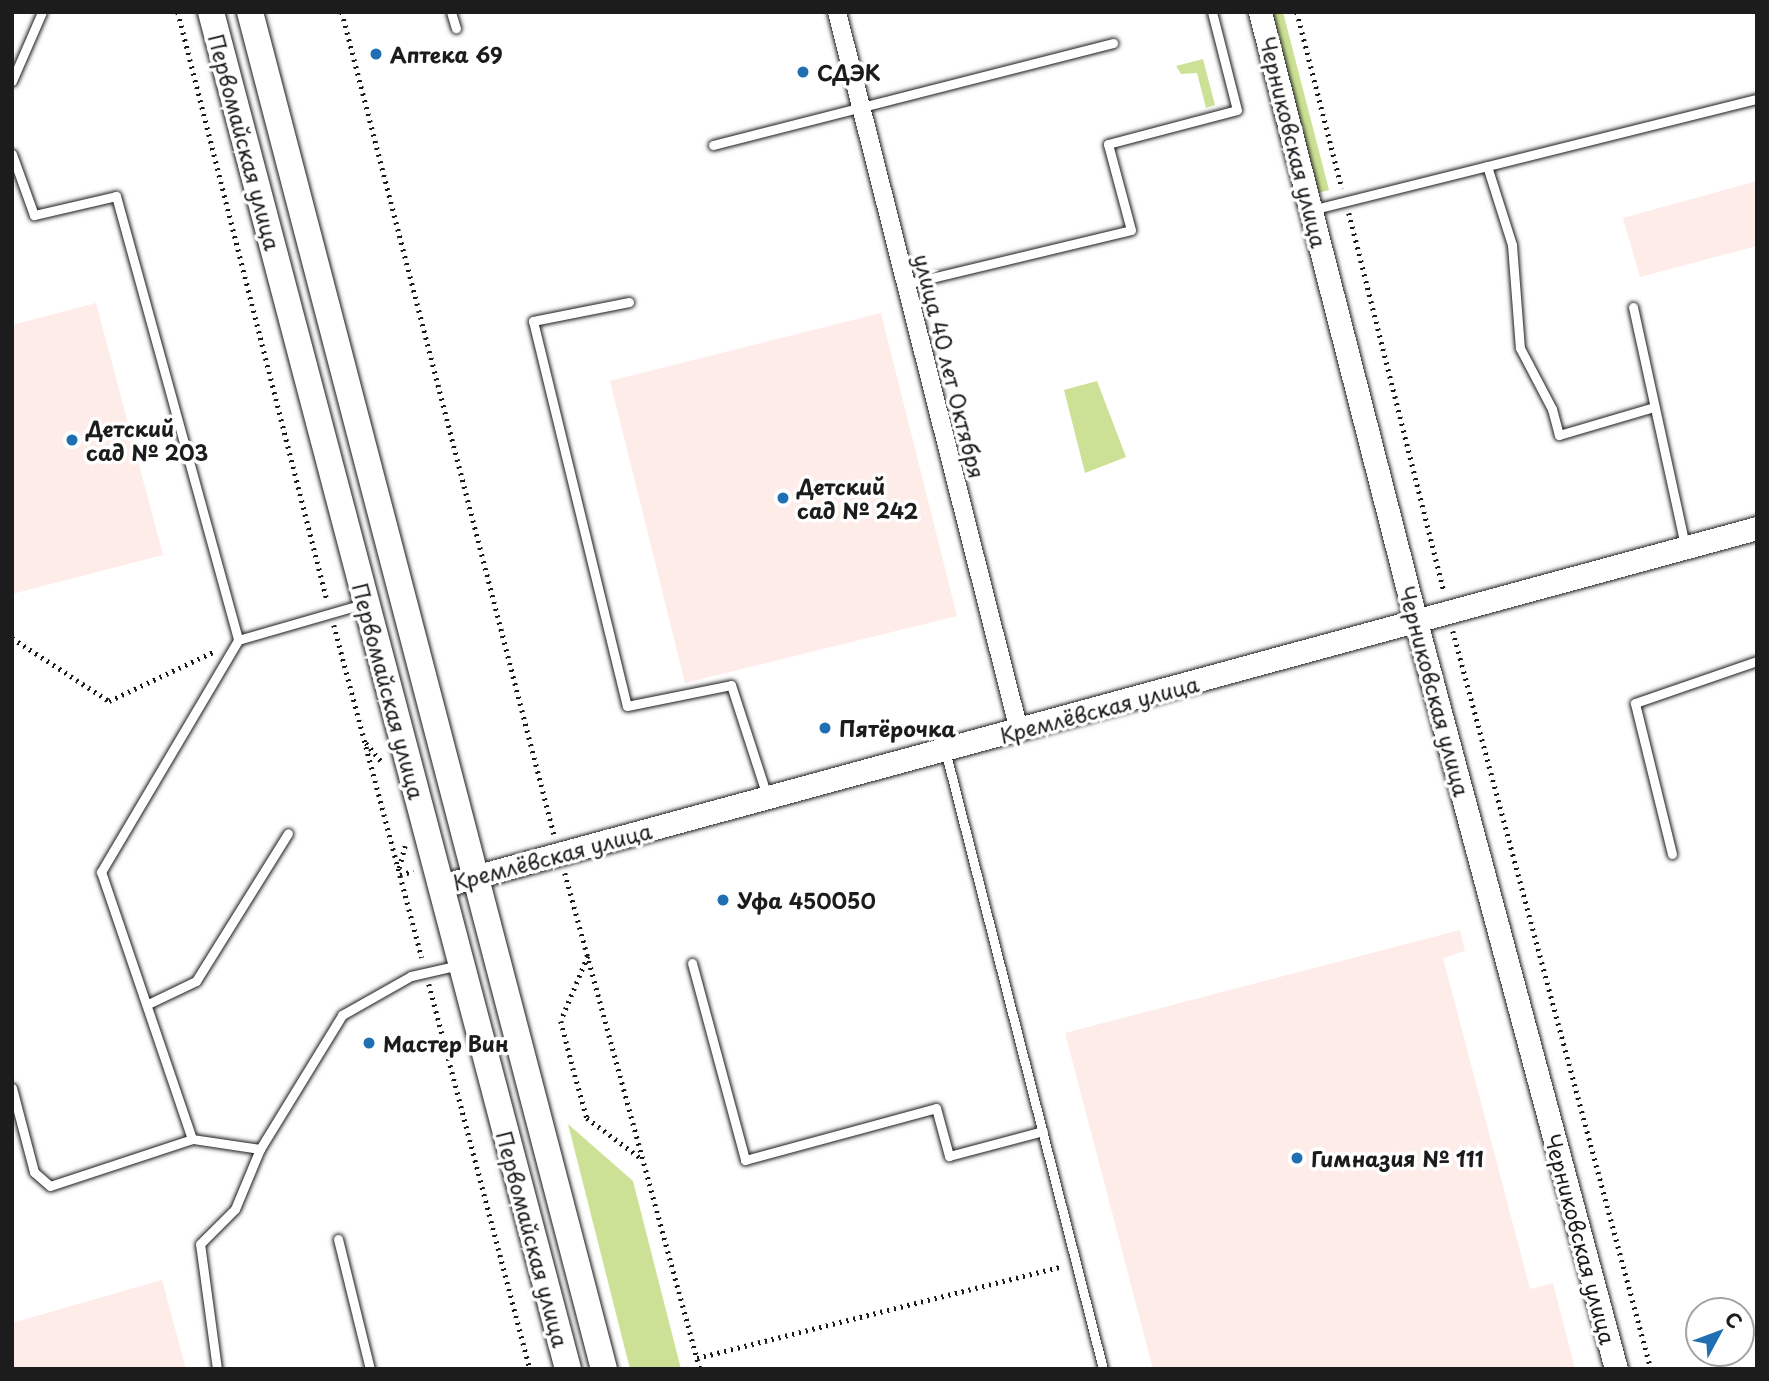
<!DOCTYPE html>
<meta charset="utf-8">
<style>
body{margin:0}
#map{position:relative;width:1769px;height:1381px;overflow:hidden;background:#fff;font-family:"Playpen Sans",sans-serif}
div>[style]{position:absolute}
.built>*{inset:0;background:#feece9}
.green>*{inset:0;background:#cce195}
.path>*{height:4.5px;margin-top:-2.25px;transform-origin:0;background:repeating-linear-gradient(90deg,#1c1c1c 0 2px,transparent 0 7px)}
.roads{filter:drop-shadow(0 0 2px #1c1c1c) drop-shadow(0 0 2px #1c1c1c)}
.service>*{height:9px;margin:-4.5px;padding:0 4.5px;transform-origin:4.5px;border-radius:4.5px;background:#fff}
.minor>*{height:18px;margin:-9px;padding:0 9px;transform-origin:9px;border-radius:9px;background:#fff}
.tertiary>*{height:23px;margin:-11.5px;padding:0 11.5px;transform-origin:11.5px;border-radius:11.5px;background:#fff}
.secondary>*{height:26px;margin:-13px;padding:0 13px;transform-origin:13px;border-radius:13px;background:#fff}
.dots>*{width:19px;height:19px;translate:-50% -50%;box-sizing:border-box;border:4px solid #fff;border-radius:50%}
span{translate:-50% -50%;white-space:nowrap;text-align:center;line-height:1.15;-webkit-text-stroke:7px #fff;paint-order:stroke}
.poi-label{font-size:21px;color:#1c1c1c;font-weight:700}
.left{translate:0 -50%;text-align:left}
.street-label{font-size:21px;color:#1c1c1c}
.frame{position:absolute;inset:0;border:14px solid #1c1c1c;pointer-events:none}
.north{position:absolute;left:1685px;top:1297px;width:70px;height:70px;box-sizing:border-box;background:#fff;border:2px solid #a4a4a4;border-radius:50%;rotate:49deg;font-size:19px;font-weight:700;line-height:28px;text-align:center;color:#1c1c1c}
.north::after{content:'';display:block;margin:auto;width:24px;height:32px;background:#1f6fb2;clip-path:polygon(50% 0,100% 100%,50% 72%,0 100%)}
</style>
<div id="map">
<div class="built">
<div style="clip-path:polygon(1757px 181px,1757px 246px,1640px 277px,1623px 218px)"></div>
<div style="clip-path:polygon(96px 303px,163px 555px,12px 594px,12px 325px)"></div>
<div style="clip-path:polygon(881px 313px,957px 616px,685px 683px,610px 381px)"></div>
<div style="clip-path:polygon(1460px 930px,1465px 951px,1443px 958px,1530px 1289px,1553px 1283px,1575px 1369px,1153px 1369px,1065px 1033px)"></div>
<div style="clip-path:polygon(162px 1280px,186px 1369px,12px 1369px,12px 1323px)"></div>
</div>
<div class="green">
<div style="clip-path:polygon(1268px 12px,1283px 12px,1329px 190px,1314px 194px)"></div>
<div style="clip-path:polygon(1203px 59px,1215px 105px,1206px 108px,1197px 73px,1181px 74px,1176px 66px)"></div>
<div style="clip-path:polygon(1097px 381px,1126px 457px,1085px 473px,1064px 390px)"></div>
<div style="clip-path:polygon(568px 1124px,633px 1181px,681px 1369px,630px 1369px)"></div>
</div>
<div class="path">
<div style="left:178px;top:12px;width:607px;rotate:75.78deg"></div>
<div style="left:342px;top:12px;width:849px;rotate:75.54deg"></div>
<div style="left:1297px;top:12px;width:182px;rotate:75.7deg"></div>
<div style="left:1349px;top:213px;width:390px;rotate:75.9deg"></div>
<div style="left:334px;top:625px;width:344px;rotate:75.2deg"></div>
<div style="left:1453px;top:631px;width:764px;rotate:74.98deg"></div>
<div style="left:12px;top:638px;width:116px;rotate:33deg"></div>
<div style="left:109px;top:701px;width:115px;rotate:-25.2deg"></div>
<div style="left:366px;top:743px;width:26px;rotate:50deg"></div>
<div style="left:399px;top:868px;width:23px;rotate:-75deg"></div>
<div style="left:565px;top:873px;width:514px;rotate:74.77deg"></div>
<div style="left:400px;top:875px;width:14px;rotate:-17deg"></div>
<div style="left:588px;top:956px;width:70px;rotate:112.6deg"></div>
<div style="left:561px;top:1021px;width:49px;rotate:75.7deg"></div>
<div style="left:573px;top:1068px;width:52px;rotate:74.4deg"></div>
<div style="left:587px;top:1118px;width:69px;rotate:36.7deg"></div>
<div style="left:429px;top:984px;width:398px;rotate:75.3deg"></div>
<div style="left:697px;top:1358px;width:376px;rotate:-14.1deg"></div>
</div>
<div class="roads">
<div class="service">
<div style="left:451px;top:12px;width:17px;rotate:73deg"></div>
<div style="left:12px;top:81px;width:75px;rotate:-66.5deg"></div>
<div style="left:713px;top:145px;width:413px;rotate:-14.3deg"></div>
<div style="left:12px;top:154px;width:65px;rotate:70.2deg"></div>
<div style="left:34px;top:215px;width:84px;rotate:-13deg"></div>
<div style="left:116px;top:196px;width:460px;rotate:74.6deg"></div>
<div style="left:1487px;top:166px;width:83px;rotate:72.4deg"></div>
<div style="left:1512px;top:245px;width:103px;rotate:85.6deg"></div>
<div style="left:1520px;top:348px;width:69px;rotate:62.3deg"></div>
<div style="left:1552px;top:409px;width:27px;rotate:75deg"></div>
<div style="left:1559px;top:435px;width:99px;rotate:-16.4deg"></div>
<div style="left:1311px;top:210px;width:460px;rotate:-14deg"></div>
<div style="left:906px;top:284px;width:231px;rotate:-13.5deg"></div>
<div style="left:1131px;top:230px;width:89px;rotate:-105deg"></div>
<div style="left:1108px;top:144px;width:133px;rotate:-14.8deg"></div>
<div style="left:1237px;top:110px;width:101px;rotate:-104.3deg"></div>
<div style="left:629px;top:302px;width:98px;rotate:168.8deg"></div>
<div style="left:533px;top:321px;width:396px;rotate:76.3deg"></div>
<div style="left:627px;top:706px;width:106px;rotate:-11.4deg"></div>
<div style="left:731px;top:685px;width:117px;rotate:72deg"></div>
<div style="left:1633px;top:307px;width:245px;rotate:77.7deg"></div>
<div style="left:945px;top:750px;width:639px;rotate:75.68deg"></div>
<div style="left:1672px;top:854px;width:155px;rotate:-103.8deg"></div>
<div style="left:1635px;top:703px;width:129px;rotate:-19deg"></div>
<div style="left:692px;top:963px;width:204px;rotate:74.9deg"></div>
<div style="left:745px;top:1160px;width:198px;rotate:-15.2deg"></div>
<div style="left:936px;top:1108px;width:50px;rotate:74.8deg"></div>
<div style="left:949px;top:1156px;width:97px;rotate:-14.9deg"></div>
<div style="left:148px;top:1004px;width:53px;rotate:-25.6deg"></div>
<div style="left:196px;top:981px;width:174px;rotate:-58.1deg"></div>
<div style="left:12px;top:1088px;width:87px;rotate:75.3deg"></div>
<div style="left:34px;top:1172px;width:21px;rotate:41deg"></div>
<div style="left:50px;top:1186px;width:150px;rotate:-18.3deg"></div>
<div style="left:260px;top:1149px;width:69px;rotate:-171.6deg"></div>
<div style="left:192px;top:1139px;width:282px;rotate:-108.8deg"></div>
<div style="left:101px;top:872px;width:269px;rotate:-59.4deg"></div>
<div style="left:238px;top:640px;width:130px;rotate:-16.1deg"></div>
<div style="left:338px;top:1239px;width:134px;rotate:76.2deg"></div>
<div style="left:217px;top:1369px;width:126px;rotate:-97.7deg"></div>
<div style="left:200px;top:1244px;width:49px;rotate:-45deg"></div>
<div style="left:235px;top:1209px;width:65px;rotate:-67.4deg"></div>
<div style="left:260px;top:1149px;width:157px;rotate:-58.5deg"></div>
<div style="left:342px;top:1015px;width:79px;rotate:-29.5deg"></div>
<div style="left:411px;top:976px;width:49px;rotate:-12.9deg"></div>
</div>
<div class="minor">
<div style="left:837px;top:12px;width:741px;rotate:75.78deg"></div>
</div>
<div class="tertiary">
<div style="left:1260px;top:12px;width:630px;rotate:75.65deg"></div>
<div style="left:1416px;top:622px;width:773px;rotate:75.01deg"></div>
<div style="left:441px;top:886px;width:1364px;rotate:-15.22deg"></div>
</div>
<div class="secondary">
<div style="left:211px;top:12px;width:1403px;rotate:75.26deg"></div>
<div style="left:250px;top:12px;width:1402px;rotate:75.38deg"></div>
</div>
</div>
<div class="dots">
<div style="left:376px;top:54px;background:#1f6fb2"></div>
<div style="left:803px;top:72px;background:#1f6fb2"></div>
<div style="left:72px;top:440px;background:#1f6fb2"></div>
<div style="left:783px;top:498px;background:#1f6fb2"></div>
<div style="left:825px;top:728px;background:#1f6fb2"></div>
<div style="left:723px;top:900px;background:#1f6fb2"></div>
<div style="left:369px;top:1043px;background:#1f6fb2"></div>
<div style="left:1297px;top:1158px;background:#1f6fb2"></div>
</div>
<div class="poi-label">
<span class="left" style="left:390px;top:54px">Аптека 69</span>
<span class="left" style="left:817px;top:72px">СДЭК</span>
<span class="left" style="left:86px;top:440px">Детский<br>сад № 203</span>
<span class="left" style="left:797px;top:498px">Детский<br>сад № 242</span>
<span class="left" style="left:839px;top:728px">Пятёрочка</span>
<span class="left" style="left:737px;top:900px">Уфа 450050</span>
<span class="left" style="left:383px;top:1043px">Мастер Вин</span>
<span class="left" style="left:1311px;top:1158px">Гимназия № 111</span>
</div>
<div class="street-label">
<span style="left:245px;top:142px;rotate:75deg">Первомайская улица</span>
<span style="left:1294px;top:142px;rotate:76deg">Черниковская улица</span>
<span style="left:950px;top:366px;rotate:76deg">улица 40 лет Октября</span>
<span style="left:389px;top:691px;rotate:75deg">Первомайская улица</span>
<span style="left:1435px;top:691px;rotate:75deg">Черниковская улица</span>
<span style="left:1099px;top:709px;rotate:-15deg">Кремлёвская улица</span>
<span style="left:552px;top:856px;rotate:-15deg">Кремлёвская улица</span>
<span style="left:533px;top:1239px;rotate:75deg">Первомайская улица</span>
<span style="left:1581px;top:1239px;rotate:75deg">Черниковская улица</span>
</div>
<div class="frame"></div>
<div class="north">С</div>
</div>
